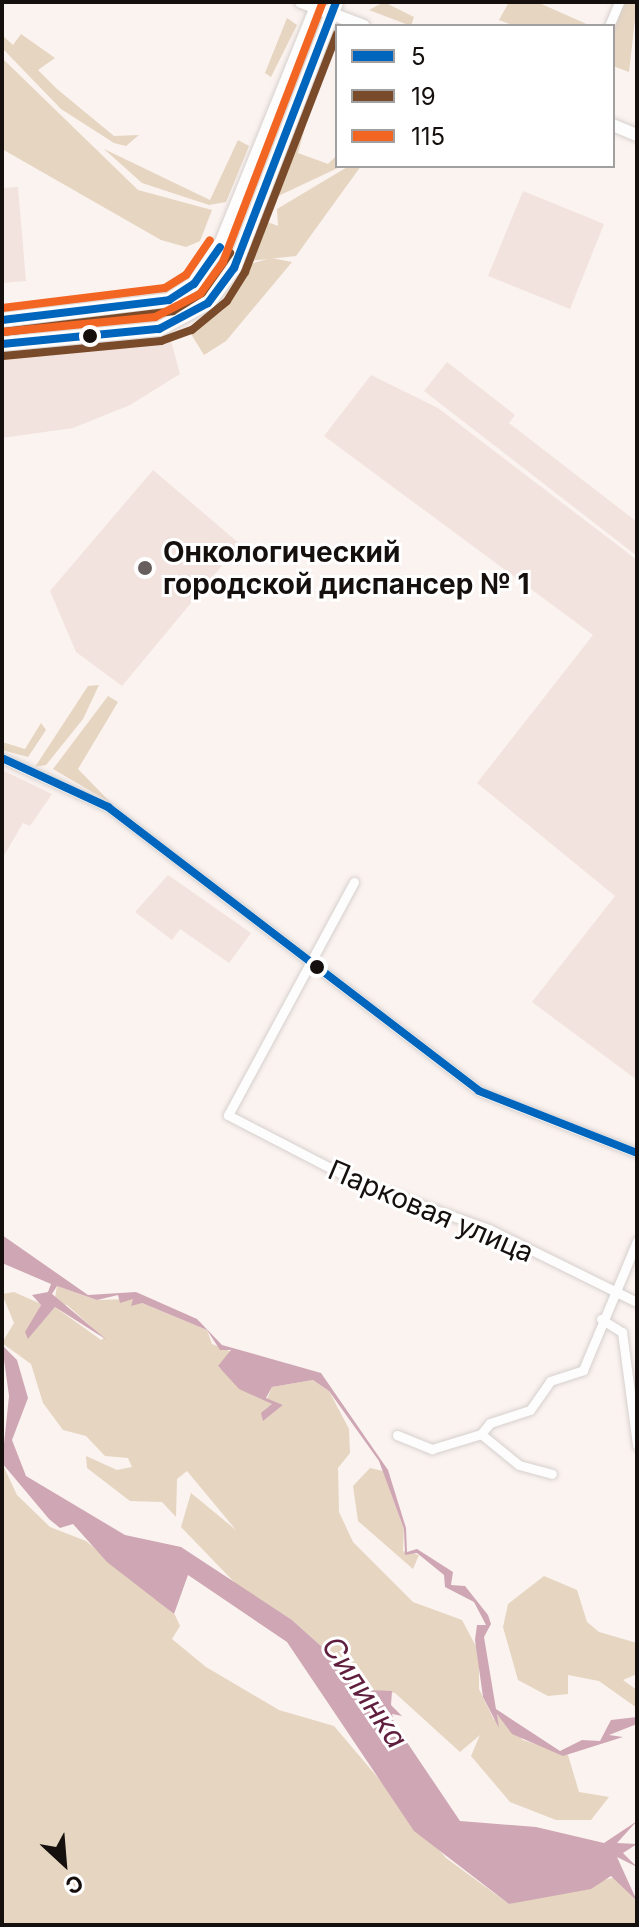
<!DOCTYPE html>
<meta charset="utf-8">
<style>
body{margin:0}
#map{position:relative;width:639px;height:1927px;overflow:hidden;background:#fbf3f0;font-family:Inter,sans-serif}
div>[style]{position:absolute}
.built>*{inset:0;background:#f3e3de}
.green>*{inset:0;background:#e6d5c0}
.water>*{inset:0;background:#cfa7b4}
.roads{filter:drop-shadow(0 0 2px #d6d0cd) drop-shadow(0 0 2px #d6d0cd)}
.street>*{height:9px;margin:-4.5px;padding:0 4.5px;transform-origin:4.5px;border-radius:4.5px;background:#fefdfd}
.secondary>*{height:12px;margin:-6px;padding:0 6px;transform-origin:6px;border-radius:6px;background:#fefdfd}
.primary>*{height:14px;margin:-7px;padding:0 7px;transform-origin:7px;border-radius:7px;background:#fefdfd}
.bus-1>*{height:8px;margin:-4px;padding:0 4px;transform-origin:4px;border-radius:4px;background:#0065bd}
.bus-2>*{height:8px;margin:-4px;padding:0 4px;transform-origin:4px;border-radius:4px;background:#7a4b2a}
.bus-3>*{height:8px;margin:-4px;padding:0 4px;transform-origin:4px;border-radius:4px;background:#f26522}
.dots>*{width:22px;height:22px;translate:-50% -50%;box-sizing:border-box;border:4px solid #fff;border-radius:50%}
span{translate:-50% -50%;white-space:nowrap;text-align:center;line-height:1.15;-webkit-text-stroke:6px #fff;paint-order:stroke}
.poi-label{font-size:28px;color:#15100e;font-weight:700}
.left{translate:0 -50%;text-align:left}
.street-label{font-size:28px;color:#15100e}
.water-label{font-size:30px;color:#5f1e3d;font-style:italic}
.frame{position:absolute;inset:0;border:4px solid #15100e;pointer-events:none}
.legend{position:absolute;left:335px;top:24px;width:280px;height:144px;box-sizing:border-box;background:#fff;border:2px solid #a19f9f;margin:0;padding:10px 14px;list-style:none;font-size:24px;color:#15100e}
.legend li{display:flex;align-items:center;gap:16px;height:40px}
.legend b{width:40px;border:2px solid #a19f9f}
.north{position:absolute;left:24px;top:1823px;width:80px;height:80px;-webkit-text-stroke:6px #fff;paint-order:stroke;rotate:154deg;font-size:22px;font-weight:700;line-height:32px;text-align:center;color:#15100e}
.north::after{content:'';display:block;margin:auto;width:28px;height:36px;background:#15100e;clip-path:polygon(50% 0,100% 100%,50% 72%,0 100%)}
</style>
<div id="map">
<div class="built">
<div style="clip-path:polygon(18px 187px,26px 281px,2px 283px,2px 188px)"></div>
<div style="clip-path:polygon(523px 191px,604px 224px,570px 309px,488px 276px)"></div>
<div style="clip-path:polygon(171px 341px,180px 374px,130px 405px,73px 428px,2px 438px,2px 357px)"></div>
<div style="clip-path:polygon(447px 362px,515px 415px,509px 423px,637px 522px,637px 556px,424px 391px)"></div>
<div style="clip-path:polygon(371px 375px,438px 408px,637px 560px,637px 1080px,532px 1002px,615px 896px,477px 783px,593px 635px,324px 436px)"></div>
<div style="clip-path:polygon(153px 470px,240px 544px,122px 686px,76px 652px,50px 591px)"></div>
<div style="clip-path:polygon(2px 770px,52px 794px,30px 826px,23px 823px,2px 859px)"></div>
<div style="clip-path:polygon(168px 875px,251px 933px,229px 963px,180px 929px,172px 940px,135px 912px)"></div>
</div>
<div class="green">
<div style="clip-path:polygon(384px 2px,414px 17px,411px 26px,369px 10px)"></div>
<div style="clip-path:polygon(509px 2px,537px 2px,591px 26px,515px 26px,499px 20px)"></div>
<div style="clip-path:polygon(622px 2px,637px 2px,629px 72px,613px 66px,613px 26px)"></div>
<div style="clip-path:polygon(287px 18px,297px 25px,271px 77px,265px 73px)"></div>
<div style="clip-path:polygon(21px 34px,55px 58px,38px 70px,57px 89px,114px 136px,139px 135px,126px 146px,114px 143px,61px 109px,2px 48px,2px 35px,13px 45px)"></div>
<div style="clip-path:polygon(2px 58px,138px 190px,212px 210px,200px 241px,186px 247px,161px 240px,2px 149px)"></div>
<div style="clip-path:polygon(307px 120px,298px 153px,328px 164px,337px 155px,342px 166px,274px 198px)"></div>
<div style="clip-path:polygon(238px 140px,249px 146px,226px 202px,209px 205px,142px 183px,104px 149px,210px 200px)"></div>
<div style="clip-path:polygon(349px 166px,361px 166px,296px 256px,250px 261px,265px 221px,278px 226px,277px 209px)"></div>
<div style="clip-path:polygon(271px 258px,292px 262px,226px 341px,204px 355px,191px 334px,223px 310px,250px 264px)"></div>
<div style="clip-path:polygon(99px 685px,83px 719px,46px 765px,35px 767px,88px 686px)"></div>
<div style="clip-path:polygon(108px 696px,118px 702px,78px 769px,111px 803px,53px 769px)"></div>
<div style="clip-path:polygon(41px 723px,46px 730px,28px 757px,2px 750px,2px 742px,25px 749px)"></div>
<div style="clip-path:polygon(57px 1286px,97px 1300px,132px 1299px,207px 1330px,212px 1344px,232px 1352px,218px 1367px,272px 1404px,263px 1421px,283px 1405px,267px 1399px,272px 1387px,313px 1380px,329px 1391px,349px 1429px,350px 1453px,338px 1468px,339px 1512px,353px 1542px,413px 1602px,462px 1620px,479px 1652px,479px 1689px,494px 1720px,498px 1715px,523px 1740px,568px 1755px,579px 1792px,609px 1797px,591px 1820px,556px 1820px,510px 1802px,471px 1756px,480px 1735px,460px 1752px,395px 1693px,370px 1690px,292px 1620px,236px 1584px,181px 1527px,191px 1493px,236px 1530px,187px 1471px,177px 1479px,176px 1517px,162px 1502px,130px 1501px,87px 1468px,86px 1456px,117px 1470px,132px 1467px,128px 1458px,105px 1456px,86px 1436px,63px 1430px,43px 1403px,31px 1364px,2px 1343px,14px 1323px,2px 1294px,14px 1292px,41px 1304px,28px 1339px,55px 1307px,101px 1340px,104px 1338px,67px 1305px,54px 1303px)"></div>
<div style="clip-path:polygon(2px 1463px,17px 1495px,50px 1527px,86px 1541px,175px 1615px,180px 1626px,172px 1639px,206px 1667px,279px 1710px,334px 1726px,446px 1858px,509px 1904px,616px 1877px,637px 1901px,637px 1925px,2px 1925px)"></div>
<div style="clip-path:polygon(370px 1468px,383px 1471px,404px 1529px,403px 1551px,419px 1555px,413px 1569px,358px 1521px,353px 1486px)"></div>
<div style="clip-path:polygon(544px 1576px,577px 1590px,587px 1622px,599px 1632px,637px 1643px,637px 1674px,623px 1680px,637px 1690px,637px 1708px,599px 1681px,568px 1675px,568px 1694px,548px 1696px,518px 1680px,503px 1627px,508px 1604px)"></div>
</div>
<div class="water">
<div style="clip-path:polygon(2px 1235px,88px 1295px,136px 1292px,197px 1319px,222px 1345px,321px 1373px,388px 1470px,406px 1528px,407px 1552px,417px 1549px,453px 1572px,451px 1585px,465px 1586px,488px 1615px,491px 1624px,484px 1637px,496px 1709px,560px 1751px,582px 1740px,600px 1741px,611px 1720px,637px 1717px,637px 1724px,609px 1735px,623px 1737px,563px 1756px,512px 1734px,497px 1714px,499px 1728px,483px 1697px,475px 1640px,477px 1625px,486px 1625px,474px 1602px,445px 1587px,444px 1575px,417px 1553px,405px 1555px,404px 1529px,379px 1461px,329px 1391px,313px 1380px,272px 1387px,266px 1398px,283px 1405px,263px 1421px,261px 1413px,272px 1404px,239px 1389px,218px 1366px,231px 1350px,220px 1350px,207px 1330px,142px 1303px,131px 1306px,133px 1299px,120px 1303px,118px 1295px,97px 1300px,57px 1286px,52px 1294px,107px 1340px,55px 1307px,28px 1339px,25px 1332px,41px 1305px,32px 1295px,48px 1292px,51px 1284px,2px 1263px)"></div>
<div style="clip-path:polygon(2px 1345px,17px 1360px,28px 1398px,12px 1440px,26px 1476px,125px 1535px,181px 1547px,292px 1620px,370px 1690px,392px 1691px,391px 1705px,402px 1716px,392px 1714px,394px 1723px,460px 1821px,536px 1827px,604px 1843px,637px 1821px,617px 1843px,637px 1844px,623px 1853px,637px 1867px,617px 1857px,637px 1901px,611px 1876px,591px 1889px,509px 1904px,414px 1831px,287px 1642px,188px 1575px,174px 1614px,107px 1562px,73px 1524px,60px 1528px,49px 1519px,2px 1463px,9px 1396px)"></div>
</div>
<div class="roads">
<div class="street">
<div style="left:609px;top:26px;width:26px;rotate:-67deg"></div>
<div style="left:2px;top:758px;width:117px;rotate:24.8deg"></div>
<div style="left:108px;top:807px;width:467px;rotate:37.4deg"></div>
<div style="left:479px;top:1091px;width:170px;rotate:21.4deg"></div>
<div style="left:354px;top:882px;width:265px;rotate:118.4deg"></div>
<div style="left:228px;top:1115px;width:145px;rotate:27.4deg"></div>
<div style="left:357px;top:1182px;width:140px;rotate:19.6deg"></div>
<div style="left:489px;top:1229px;width:165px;rotate:26.3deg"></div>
<div style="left:601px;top:1319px;width:25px;rotate:32deg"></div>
<div style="left:622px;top:1332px;width:114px;rotate:82.4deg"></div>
<div style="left:481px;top:1434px;width:14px;rotate:-51deg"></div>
<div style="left:490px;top:1423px;width:42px;rotate:-18deg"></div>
<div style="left:530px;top:1410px;width:35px;rotate:-55deg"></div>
<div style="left:550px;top:1381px;width:35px;rotate:-18deg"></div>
<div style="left:583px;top:1370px;width:140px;rotate:-67.3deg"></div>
<div style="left:397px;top:1435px;width:38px;rotate:22deg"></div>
<div style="left:432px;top:1449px;width:51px;rotate:-17deg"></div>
<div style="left:481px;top:1434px;width:49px;rotate:39.2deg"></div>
<div style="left:519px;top:1465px;width:34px;rotate:15deg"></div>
</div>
<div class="secondary">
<div style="left:301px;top:2px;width:67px;rotate:20.9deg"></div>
<div style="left:613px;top:125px;width:26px;rotate:23deg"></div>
</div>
<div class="primary">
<div style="left:2px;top:320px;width:168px;rotate:-6.8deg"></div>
<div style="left:169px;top:300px;width:30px;rotate:-33deg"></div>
<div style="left:194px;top:284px;width:50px;rotate:-56.3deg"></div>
<div style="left:222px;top:242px;width:259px;rotate:-68deg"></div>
<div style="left:2px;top:344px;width:158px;rotate:-5.5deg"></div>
<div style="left:159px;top:329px;width:55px;rotate:-28deg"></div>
<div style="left:208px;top:303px;width:44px;rotate:-53.4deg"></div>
<div style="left:234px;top:268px;width:285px;rotate:-69deg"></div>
</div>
</div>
<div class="bus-1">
<div style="left:2px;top:320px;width:168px;rotate:-6.8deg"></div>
<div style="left:169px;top:300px;width:30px;rotate:-33deg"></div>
<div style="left:194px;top:284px;width:45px;rotate:-54.9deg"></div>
<div style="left:2px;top:344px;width:158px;rotate:-5.5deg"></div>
<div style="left:159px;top:329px;width:55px;rotate:-28deg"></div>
<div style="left:208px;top:303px;width:44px;rotate:-53.4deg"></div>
<div style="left:234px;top:268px;width:285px;rotate:-69deg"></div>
<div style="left:2px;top:758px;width:117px;rotate:24.8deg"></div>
<div style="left:108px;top:807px;width:467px;rotate:37.4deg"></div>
<div style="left:479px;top:1091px;width:170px;rotate:21.4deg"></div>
</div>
<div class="bus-2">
<div style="left:3px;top:332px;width:171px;rotate:-7deg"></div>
<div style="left:173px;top:311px;width:34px;rotate:-32deg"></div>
<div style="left:202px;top:293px;width:49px;rotate:-55deg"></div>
<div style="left:3px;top:356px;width:159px;rotate:-5.4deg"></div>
<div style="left:161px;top:341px;width:33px;rotate:-20deg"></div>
<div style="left:192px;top:330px;width:45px;rotate:-39.6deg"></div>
<div style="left:227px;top:301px;width:34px;rotate:-58deg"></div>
<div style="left:245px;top:272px;width:255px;rotate:-68.9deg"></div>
</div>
<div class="bus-3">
<div style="left:2px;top:308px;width:164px;rotate:-7deg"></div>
<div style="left:165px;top:288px;width:25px;rotate:-32deg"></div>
<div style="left:186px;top:275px;width:42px;rotate:-55.6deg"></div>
<div style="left:2px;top:332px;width:154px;rotate:-5.6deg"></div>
<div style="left:155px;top:317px;width:51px;rotate:-27.1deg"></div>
<div style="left:200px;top:294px;width:39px;rotate:-54deg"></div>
<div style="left:223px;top:262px;width:279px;rotate:-69deg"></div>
</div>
<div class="dots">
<div style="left:90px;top:336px;background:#15100e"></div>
<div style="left:145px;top:568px;background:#665f5d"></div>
<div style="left:317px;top:967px;background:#15100e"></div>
</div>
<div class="poi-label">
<span class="left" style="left:163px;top:568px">Онкологический<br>городской диспансер № 1</span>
</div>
<div class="street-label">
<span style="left:431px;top:1211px;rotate:23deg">Парковая улица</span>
</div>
<div class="water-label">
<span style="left:365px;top:1692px;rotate:56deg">Силинка</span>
</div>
<div class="frame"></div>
<ul class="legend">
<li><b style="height:10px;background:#0065bd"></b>5</li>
<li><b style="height:10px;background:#7a4b2a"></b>19</li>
<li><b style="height:10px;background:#f26522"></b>115</li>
</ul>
<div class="north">С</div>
</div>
